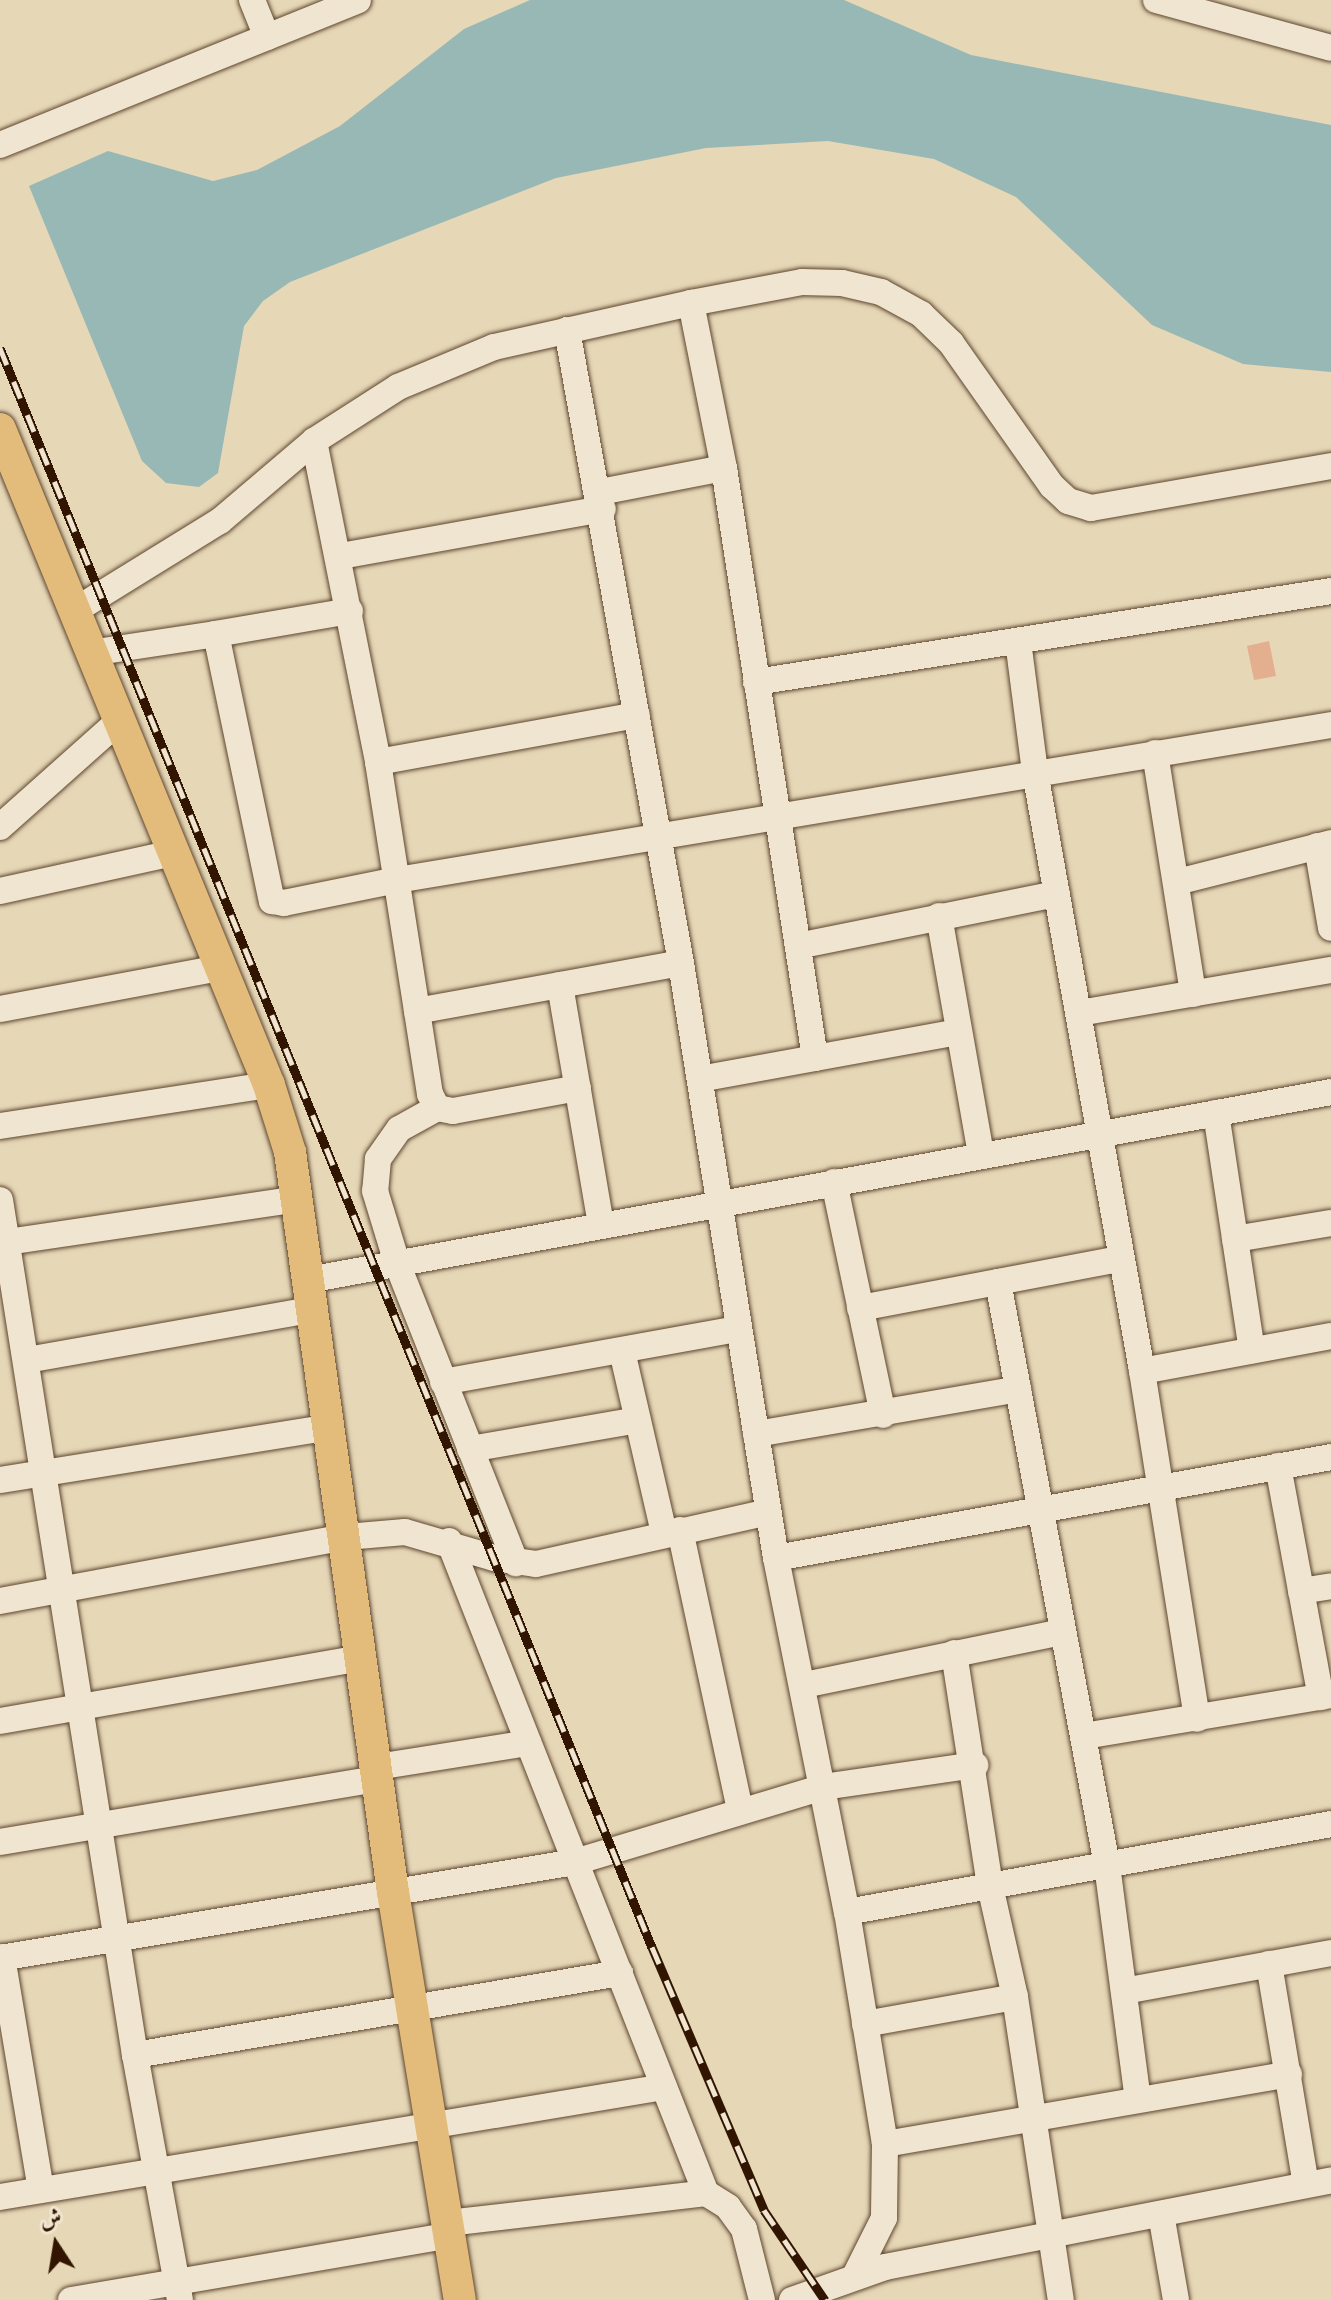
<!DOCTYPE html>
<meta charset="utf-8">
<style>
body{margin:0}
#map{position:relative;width:1331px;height:2300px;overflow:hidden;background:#e6d7b7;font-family:Vollkorn,Amiri,serif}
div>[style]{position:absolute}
.water>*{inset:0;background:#98b8b5}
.building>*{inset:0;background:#e3af8e}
.roads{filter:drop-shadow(0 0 2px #5e462e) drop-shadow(0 0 2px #5e462e)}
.minor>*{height:26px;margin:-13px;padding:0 13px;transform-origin:13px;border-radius:13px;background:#efe5d0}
.major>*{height:32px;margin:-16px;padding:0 16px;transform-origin:16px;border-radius:16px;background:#e3bc7c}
.rail>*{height:9px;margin-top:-4.5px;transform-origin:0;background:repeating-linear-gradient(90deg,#efe5d0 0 18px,#311500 0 36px);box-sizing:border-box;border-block:2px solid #311500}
span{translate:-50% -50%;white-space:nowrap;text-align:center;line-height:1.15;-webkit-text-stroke:6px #efe5d0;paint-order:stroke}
.north{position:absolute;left:16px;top:2204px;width:80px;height:80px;-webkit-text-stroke:6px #efe5d0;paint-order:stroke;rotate:348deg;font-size:22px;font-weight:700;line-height:32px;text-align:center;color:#311500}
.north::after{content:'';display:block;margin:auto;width:28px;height:36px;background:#311500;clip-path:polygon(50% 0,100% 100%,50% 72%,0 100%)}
</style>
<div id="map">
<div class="water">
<div style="clip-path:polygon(530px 0,844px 0,971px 55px,1331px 125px,1331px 372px,1243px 364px,1152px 325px,1016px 197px,934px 159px,828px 141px,706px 148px,556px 178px,290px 282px,263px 301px,244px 326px,218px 473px,199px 487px,166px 483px,142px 461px,29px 186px,108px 151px,213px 181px,257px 170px,340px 126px,464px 29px)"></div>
</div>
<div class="building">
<div style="clip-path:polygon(1269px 641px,1276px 676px,1254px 680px,1247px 646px)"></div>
</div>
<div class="roads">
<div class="minor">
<div style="left:252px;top:0;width:40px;rotate:68deg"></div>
<div style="left:1156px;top:0;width:181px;rotate:15.3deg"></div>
<div style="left:0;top:145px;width:386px;rotate:-22deg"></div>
<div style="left:691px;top:303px;width:113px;rotate:-10.7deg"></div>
<div style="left:802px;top:282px;width:40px;rotate:1.4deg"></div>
<div style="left:842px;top:283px;width:40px;rotate:13deg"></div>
<div style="left:881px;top:292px;width:46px;rotate:28.8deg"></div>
<div style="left:921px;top:314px;width:42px;rotate:44deg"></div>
<div style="left:951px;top:343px;width:175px;rotate:54.8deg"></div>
<div style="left:1052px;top:486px;width:22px;rotate:43deg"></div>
<div style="left:1068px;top:501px;width:24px;rotate:17deg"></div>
<div style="left:1091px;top:508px;width:244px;rotate:-9.9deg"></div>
<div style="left:567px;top:330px;width:643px;rotate:79.79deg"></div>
<div style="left:681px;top:963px;width:603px;rotate:80.93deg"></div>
<div style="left:776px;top:1558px;width:361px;rotate:78.7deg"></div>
<div style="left:847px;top:1912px;width:235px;rotate:80.7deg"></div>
<div style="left:885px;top:2144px;width:74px;rotate:90.8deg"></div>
<div style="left:884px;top:2218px;width:65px;rotate:116.6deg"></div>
<div style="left:314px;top:441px;width:327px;rotate:78.7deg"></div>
<div style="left:378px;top:762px;width:336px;rotate:81.1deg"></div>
<div style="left:430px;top:1094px;width:16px;rotate:63deg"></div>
<div style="left:437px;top:1108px;width:16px;rotate:11deg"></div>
<div style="left:453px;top:1111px;width:127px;rotate:-10.4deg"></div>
<div style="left:600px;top:492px;width:126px;rotate:-11deg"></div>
<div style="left:341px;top:556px;width:266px;rotate:-10.2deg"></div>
<div style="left:74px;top:611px;width:172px;rotate:-31.7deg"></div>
<div style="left:220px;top:521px;width:123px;rotate:-40.4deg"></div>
<div style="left:314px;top:441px;width:100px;rotate:-32.7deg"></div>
<div style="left:398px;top:387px;width:104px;rotate:-22.6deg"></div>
<div style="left:494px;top:347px;width:202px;rotate:-12.6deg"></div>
<div style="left:691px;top:303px;width:168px;rotate:78.7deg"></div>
<div style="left:724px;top:468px;width:597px;rotate:81.23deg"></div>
<div style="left:350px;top:611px;width:136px;rotate:170.3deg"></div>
<div style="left:216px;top:634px;width:273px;rotate:78.2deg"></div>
<div style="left:272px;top:901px;width:12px;rotate:9deg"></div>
<div style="left:284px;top:903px;width:115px;rotate:-11.5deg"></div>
<div style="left:397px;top:880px;width:947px;rotate:-9.42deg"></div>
<div style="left:1018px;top:641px;width:132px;rotate:82.6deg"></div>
<div style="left:1035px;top:772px;width:608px;rotate:79.87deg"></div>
<div style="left:1142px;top:1371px;width:352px;rotate:81deg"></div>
<div style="left:91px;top:653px;width:126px;rotate:-8.6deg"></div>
<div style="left:756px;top:682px;width:582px;rotate:-8.99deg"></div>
<div style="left:1155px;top:753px;width:244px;rotate:81deg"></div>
<div style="left:378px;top:762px;width:263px;rotate:-10.3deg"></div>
<div style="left:0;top:827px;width:159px;rotate:-41.7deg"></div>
<div style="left:1317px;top:846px;width:83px;rotate:80.3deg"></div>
<div style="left:1177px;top:882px;width:159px;rotate:-14.2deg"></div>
<div style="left:0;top:891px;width:177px;rotate:-12.4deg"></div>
<div style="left:939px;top:916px;width:242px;rotate:80deg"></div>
<div style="left:798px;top:946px;width:264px;rotate:-11.4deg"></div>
<div style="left:560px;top:985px;width:242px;rotate:80.3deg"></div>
<div style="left:0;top:1009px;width:224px;rotate:-10.6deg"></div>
<div style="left:417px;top:1011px;width:268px;rotate:-10.3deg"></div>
<div style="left:1079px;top:1013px;width:256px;rotate:-9.7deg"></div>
<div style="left:700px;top:1079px;width:262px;rotate:-10.3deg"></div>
<div style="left:437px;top:1108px;width:43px;rotate:151.1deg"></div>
<div style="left:399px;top:1129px;width:37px;rotate:125deg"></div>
<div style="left:378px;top:1159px;width:32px;rotate:95deg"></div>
<div style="left:375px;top:1191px;width:75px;rotate:73deg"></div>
<div style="left:397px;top:1263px;width:323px;rotate:68.4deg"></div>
<div style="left:1216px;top:1113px;width:240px;rotate:81.4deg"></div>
<div style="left:0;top:1126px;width:272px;rotate:-8.7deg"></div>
<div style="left:834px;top:1182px;width:238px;rotate:78.1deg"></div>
<div style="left:0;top:1200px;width:866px;rotate:81.03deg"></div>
<div style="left:135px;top:2055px;width:249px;rotate:79.6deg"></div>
<div style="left:1235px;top:1239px;width:97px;rotate:-9.5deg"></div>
<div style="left:0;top:1243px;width:300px;rotate:-8.4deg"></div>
<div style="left:308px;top:1280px;width:1040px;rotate:-10.41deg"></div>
<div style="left:998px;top:1282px;width:593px;rotate:79.41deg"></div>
<div style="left:1107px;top:1865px;width:236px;rotate:82.5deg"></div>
<div style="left:860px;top:1308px;width:264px;rotate:-10.7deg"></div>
<div style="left:622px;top:1351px;width:187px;rotate:77deg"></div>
<div style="left:27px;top:1360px;width:289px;rotate:-10deg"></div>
<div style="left:1142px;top:1371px;width:192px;rotate:-10.5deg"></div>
<div style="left:443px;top:1382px;width:300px;rotate:-10.2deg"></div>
<div style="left:756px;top:1434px;width:266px;rotate:-9.7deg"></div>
<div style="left:470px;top:1449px;width:170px;rotate:-9.8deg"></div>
<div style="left:1278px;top:1466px;width:235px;rotate:79.5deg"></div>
<div style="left:0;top:1480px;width:334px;rotate:-9.1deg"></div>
<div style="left:680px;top:1530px;width:287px;rotate:77.9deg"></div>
<div style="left:449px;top:1541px;width:701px;rotate:68.49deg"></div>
<div style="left:776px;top:1558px;width:564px;rotate:-10.31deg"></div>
<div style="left:1301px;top:1591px;width:30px;rotate:-9deg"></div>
<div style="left:0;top:1601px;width:352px;rotate:-10.5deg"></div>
<div style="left:346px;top:1537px;width:59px;rotate:-4.8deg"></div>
<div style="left:405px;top:1532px;width:93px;rotate:16.3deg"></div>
<div style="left:494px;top:1558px;width:42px;rotate:8.1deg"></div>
<div style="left:536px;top:1564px;width:238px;rotate:-12.6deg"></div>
<div style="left:954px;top:1653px;width:236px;rotate:81.2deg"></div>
<div style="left:990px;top:1886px;width:114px;rotate:77.3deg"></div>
<div style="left:1015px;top:1997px;width:306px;rotate:81.4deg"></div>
<div style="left:804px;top:1685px;width:264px;rotate:-11.6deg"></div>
<div style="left:0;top:1721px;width:366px;rotate:-9.9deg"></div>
<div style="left:1084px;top:1736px;width:250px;rotate:-9.4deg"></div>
<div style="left:377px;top:1767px;width:153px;rotate:-9deg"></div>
<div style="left:0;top:1842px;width:383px;rotate:-9.5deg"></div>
<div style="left:847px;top:1912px;width:492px;rotate:-10.3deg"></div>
<div style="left:2px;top:1957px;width:236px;rotate:80.5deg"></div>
<div style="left:0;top:1958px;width:583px;rotate:-9.48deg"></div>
<div style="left:575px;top:1862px;width:259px;rotate:-16.8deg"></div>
<div style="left:823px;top:1787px;width:154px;rotate:-8.2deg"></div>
<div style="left:1269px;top:1964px;width:223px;rotate:80.5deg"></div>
<div style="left:1124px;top:1991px;width:210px;rotate:-10.4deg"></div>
<div style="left:865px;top:2024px;width:152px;rotate:-10.2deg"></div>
<div style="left:135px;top:2055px;width:492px;rotate:-9.6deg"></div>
<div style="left:885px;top:2144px;width:410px;rotate:-9.8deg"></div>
<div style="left:0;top:2197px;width:673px;rotate:-9.41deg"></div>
<div style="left:1161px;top:2214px;width:87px;rotate:80.1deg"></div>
<div style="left:448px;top:2223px;width:260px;rotate:-6.6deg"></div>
<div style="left:706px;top:2193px;width:26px;rotate:32deg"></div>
<div style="left:728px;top:2207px;width:27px;rotate:54deg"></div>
<div style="left:744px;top:2229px;width:73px;rotate:75.8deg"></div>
<div style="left:71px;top:2300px;width:385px;rotate:-9.7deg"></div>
<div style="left:792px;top:2300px;width:99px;rotate:-19.5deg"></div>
<div style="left:885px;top:2267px;width:454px;rotate:-11deg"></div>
</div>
<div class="major">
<div style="left:0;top:429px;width:709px;rotate:67.7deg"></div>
<div style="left:269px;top:1085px;width:70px;rotate:72.6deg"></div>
<div style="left:290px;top:1152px;width:747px;rotate:82.08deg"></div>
<div style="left:393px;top:1892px;width:413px;rotate:80.7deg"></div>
</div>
</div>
<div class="rail">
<div style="left:0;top:348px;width:1727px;rotate:67.82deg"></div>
<div style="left:652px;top:1947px;width:286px;rotate:66.9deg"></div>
<div style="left:764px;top:2210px;width:109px;rotate:55.9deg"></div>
</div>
<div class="north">ش</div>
</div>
